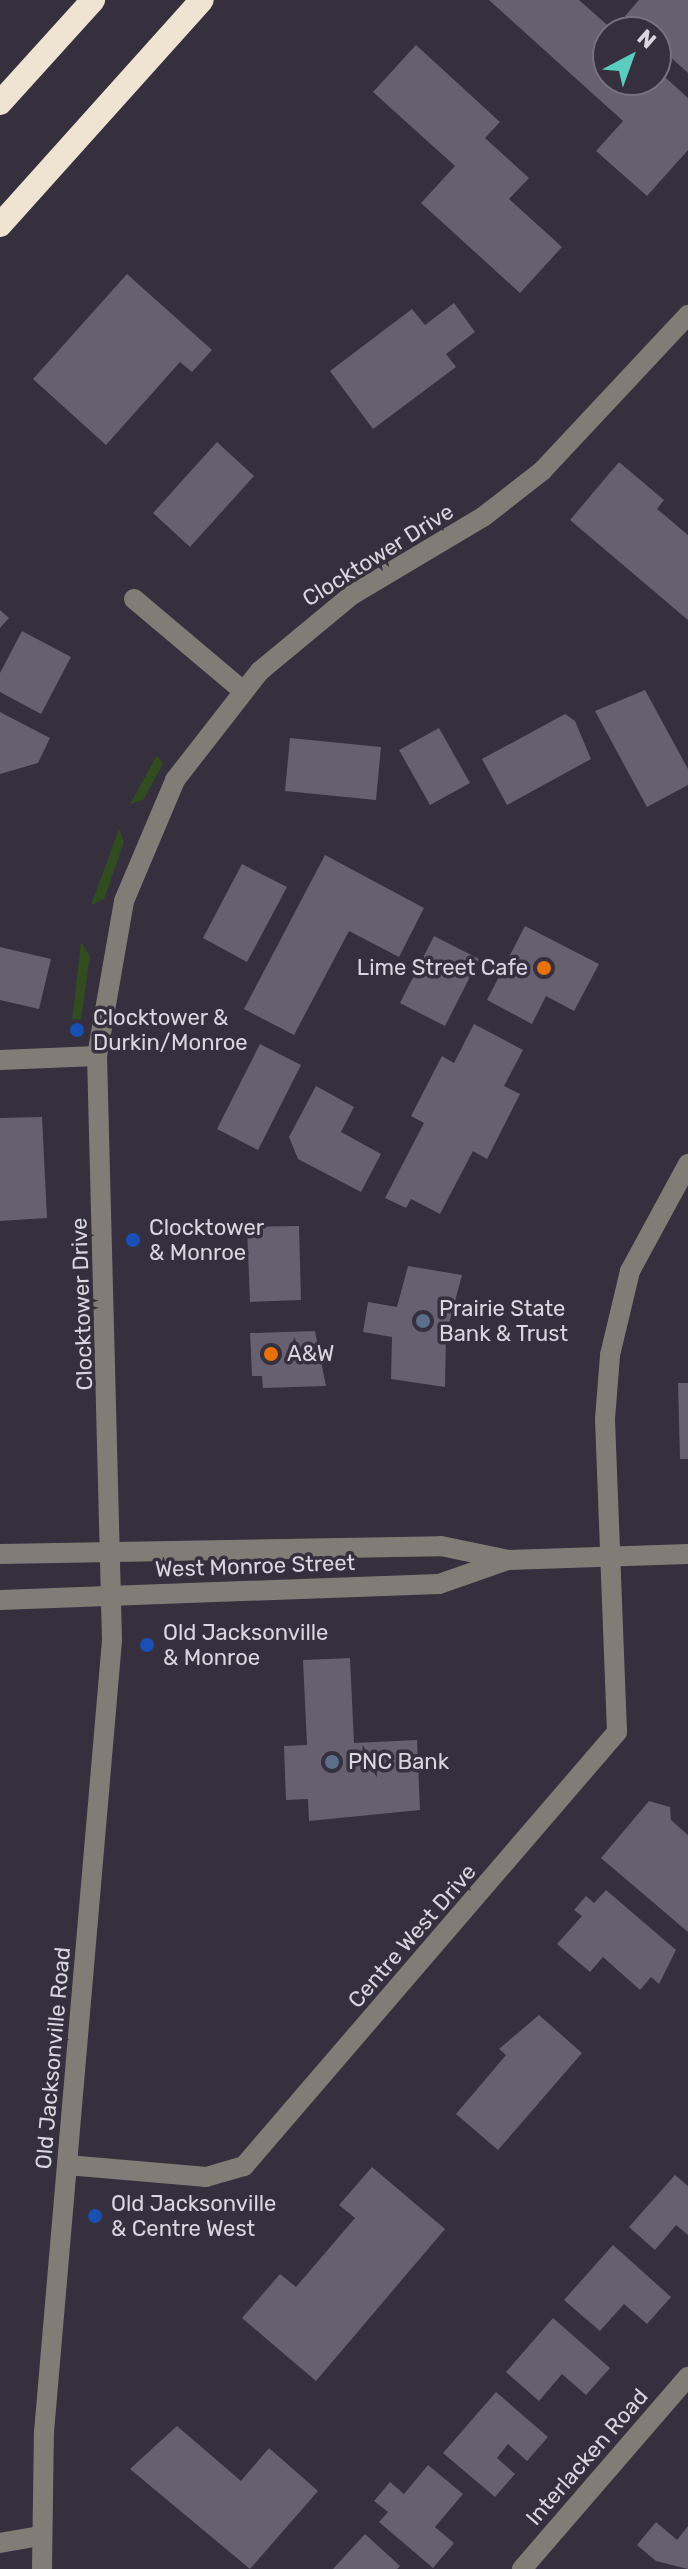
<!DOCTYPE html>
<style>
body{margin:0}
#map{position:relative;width:688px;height:2569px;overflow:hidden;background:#352f3e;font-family:Rubik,sans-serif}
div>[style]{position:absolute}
.green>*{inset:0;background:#314d1f}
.building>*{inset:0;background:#666070}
.minor>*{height:20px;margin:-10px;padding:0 10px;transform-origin:10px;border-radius:10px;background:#817d76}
.highway>*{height:24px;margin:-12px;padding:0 12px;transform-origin:12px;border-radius:12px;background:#efe4d2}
.dots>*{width:22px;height:22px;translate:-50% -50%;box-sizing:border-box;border:4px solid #352f3e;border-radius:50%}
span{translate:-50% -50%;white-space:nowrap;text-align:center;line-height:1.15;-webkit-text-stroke:7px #352f3e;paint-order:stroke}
.street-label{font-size:22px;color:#dad6e0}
.poi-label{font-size:22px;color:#dad6e0}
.right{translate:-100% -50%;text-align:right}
.left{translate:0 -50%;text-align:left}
.north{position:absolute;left:592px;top:16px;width:80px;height:80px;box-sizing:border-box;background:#352f3e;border:2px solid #77727f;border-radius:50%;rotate:41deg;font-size:22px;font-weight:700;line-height:32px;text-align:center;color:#dad6e0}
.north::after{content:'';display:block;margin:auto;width:28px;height:36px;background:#59cebf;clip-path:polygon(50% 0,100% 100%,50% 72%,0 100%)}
</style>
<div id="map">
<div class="green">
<div style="clip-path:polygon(157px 755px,163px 764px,143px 800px,130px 804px)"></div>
<div style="clip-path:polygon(119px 829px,124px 842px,104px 899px,91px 905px)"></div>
<div style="clip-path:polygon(81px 942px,90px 956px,80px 1026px,70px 1039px)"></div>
</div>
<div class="building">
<div style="clip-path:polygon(489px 0,579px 0,615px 32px,608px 32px,608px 80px,656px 80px,656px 69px,688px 98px,688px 150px,647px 196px,596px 151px,623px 121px)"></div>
<div style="clip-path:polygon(639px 0,688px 0,688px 73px,656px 44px,656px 32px,642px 32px,625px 16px)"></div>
<div style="clip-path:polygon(416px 45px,500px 122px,485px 138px,529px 178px,509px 199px,562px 247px,520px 293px,421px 203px,455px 166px,373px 92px)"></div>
<div style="clip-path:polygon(127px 274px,212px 350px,192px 372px,180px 362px,106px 445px,33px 379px)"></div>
<div style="clip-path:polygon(454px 303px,475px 332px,446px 354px,456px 367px,373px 429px,330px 371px,412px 309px,425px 325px)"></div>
<div style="clip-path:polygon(217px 442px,254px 476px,190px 547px,153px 513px)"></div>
<div style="clip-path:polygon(619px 462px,664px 500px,657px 509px,688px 535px,688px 620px,570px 520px)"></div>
<div style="clip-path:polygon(0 610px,9px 618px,0 628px)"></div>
<div style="clip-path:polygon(22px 631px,71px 657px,41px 714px,0 692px,0 673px)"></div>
<div style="clip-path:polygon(645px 690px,688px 769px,688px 785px,647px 807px,595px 711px)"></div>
<div style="clip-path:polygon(0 712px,50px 738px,38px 763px,0 774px)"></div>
<div style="clip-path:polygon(565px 714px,575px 721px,591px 759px,507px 805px,482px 759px)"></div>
<div style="clip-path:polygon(439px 728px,470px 783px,430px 805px,399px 750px)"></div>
<div style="clip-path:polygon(290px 738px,381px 747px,376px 800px,285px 791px)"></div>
<div style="clip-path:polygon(325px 855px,424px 908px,399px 957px,349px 931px,294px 1035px,244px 1009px)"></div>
<div style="clip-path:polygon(242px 864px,287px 887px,247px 962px,203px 938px)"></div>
<div style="clip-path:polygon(525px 926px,599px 964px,574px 1011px,546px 996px,532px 1024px,487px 1000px)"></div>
<div style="clip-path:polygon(434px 936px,479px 959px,445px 1026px,400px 1003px)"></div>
<div style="clip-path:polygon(0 947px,51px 959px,39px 1009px,0 1000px)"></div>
<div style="clip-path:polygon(474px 1024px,523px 1050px,504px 1086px,520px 1094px,487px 1159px,473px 1151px,440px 1214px,411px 1199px,406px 1208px,385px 1198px,424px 1123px,411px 1116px,442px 1056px,454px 1063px)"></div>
<div style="clip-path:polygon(260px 1044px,301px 1065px,258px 1150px,217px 1129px)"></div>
<div style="clip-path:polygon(316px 1086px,354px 1107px,341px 1132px,381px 1154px,361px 1192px,298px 1159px,289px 1137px)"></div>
<div style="clip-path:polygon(42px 1117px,47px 1218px,0 1221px,0 1118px)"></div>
<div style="clip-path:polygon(299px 1226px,301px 1300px,250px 1302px,247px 1227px)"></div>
<div style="clip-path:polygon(408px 1266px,462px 1275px,446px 1335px,445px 1387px,391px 1379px,392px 1337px,363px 1332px,368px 1302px,397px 1307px)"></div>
<div style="clip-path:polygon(315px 1331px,326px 1386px,263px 1388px,262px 1376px,252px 1376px,250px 1333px)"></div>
<div style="clip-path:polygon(678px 1383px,688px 1383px,688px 1459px,680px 1459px)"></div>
<div style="clip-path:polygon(350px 1658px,354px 1743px,417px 1740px,420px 1810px,309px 1821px,308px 1799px,286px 1800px,284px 1746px,307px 1745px,303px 1660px)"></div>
<div style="clip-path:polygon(649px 1801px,670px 1807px,671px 1820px,688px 1835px,688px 1932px,601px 1858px)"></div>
<div style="clip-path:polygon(606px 1890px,676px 1950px,659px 1984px,651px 1977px,640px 1990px,603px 1957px,590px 1972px,557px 1944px,582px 1916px,574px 1910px,586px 1896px,594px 1903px)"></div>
<div style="clip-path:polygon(539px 2015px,582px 2053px,498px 2150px,456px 2114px,506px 2055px,499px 2049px)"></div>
<div style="clip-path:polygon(372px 2167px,445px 2229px,316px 2381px,242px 2318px,280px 2274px,296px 2287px,355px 2218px,339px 2205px)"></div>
<div style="clip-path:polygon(675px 2175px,688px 2186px,688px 2235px,676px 2225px,655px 2250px,629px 2227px)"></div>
<div style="clip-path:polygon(613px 2245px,671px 2297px,647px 2324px,624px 2304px,600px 2331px,564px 2300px)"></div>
<div style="clip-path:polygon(553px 2318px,610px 2368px,586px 2395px,562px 2374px,539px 2401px,506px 2372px)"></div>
<div style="clip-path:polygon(496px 2392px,548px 2437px,527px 2461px,508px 2444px,497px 2458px,515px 2474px,495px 2497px,443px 2453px)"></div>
<div style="clip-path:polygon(177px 2426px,241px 2481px,269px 2448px,318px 2491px,250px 2569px,130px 2469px)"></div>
<div style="clip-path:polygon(428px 2465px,463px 2494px,435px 2527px,454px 2543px,433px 2568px,379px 2522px,388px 2512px,374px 2501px,390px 2482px,404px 2494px)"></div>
<div style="clip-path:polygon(656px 2522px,677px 2540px,688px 2526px,688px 2569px,656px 2561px,637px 2545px)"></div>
<div style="clip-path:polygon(365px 2534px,400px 2566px,397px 2569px,333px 2569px)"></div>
</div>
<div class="minor">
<div style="left:134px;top:599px;width:141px;rotate:40.1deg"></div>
<div style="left:0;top:1060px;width:97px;rotate:-2.4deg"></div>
<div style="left:0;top:1554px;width:441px;rotate:-1deg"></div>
<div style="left:441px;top:1546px;width:68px;rotate:11.8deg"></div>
<div style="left:508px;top:1560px;width:180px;rotate:-1.9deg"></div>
<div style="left:0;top:1600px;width:439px;rotate:-2.1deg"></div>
<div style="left:439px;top:1584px;width:73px;rotate:-19.2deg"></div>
<div style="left:67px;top:2165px;width:140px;rotate:4.9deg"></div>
<div style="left:206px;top:2177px;width:40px;rotate:-16deg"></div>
<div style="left:244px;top:2166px;width:572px;rotate:-49.32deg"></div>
<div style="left:617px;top:1732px;width:313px;rotate:-92.2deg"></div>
<div style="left:605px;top:1419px;width:64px;rotate:-85.5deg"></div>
<div style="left:610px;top:1355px;width:86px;rotate:-76.6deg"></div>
<div style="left:630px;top:1271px;width:122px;rotate:-61.5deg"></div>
<div style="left:0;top:2543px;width:39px;rotate:-10deg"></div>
<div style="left:42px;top:2569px;width:137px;rotate:-89.2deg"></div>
<div style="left:44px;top:2432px;width:795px;rotate:-85.09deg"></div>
<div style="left:112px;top:1640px;width:584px;rotate:-91.47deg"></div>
<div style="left:97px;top:1056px;width:157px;rotate:-80.1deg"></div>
<div style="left:124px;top:901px;width:131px;rotate:-67.1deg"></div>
<div style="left:175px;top:780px;width:138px;rotate:-52.1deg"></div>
<div style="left:260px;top:671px;width:119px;rotate:-39.6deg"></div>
<div style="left:352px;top:595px;width:152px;rotate:-30.8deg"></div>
<div style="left:483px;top:517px;width:75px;rotate:-37.9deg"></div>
<div style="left:542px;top:471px;width:214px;rotate:-46.9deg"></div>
<div style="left:522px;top:2569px;width:254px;rotate:-49.2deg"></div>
</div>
<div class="highway">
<div style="left:0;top:103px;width:139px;rotate:-47.9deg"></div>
<div style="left:0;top:225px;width:302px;rotate:-48.1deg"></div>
</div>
<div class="dots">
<div style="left:544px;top:968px;background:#e8710a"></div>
<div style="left:77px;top:1030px;background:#1a4fb4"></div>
<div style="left:133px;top:1240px;background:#1a4fb4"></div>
<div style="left:423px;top:1321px;background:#5c6f8a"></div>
<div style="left:271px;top:1354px;background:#e8710a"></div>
<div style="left:147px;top:1645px;background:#1a4fb4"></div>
<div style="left:332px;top:1762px;background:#5c6f8a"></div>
<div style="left:95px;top:2216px;background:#1a4fb4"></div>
</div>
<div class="street-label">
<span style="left:378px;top:555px;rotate:-32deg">Clocktower Drive</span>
<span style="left:82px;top:1304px;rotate:-92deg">Clocktower Drive</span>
<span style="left:255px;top:1566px;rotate:-2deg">West Monroe Street</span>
<span style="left:412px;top:1936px;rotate:-49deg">Centre West Drive</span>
<span style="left:53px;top:2058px;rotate:-85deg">Old Jacksonville Road</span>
<span style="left:587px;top:2457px;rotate:-49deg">Interlacken Road</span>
</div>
<div class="poi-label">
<span class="right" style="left:528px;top:968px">Lime Street Cafe</span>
<span class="left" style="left:93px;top:1030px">Clocktower &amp;<br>Durkin/Monroe</span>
<span class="left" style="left:149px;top:1240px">Clocktower<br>&amp; Monroe</span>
<span class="left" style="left:439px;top:1321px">Prairie State<br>Bank &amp; Trust</span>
<span class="left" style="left:287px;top:1354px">A&amp;W</span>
<span class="left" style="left:163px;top:1645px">Old Jacksonville<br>&amp; Monroe</span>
<span class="left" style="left:348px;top:1762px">PNC Bank</span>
<span class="left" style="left:111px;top:2216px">Old Jacksonville<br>&amp; Centre West</span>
</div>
<div class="north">N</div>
</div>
